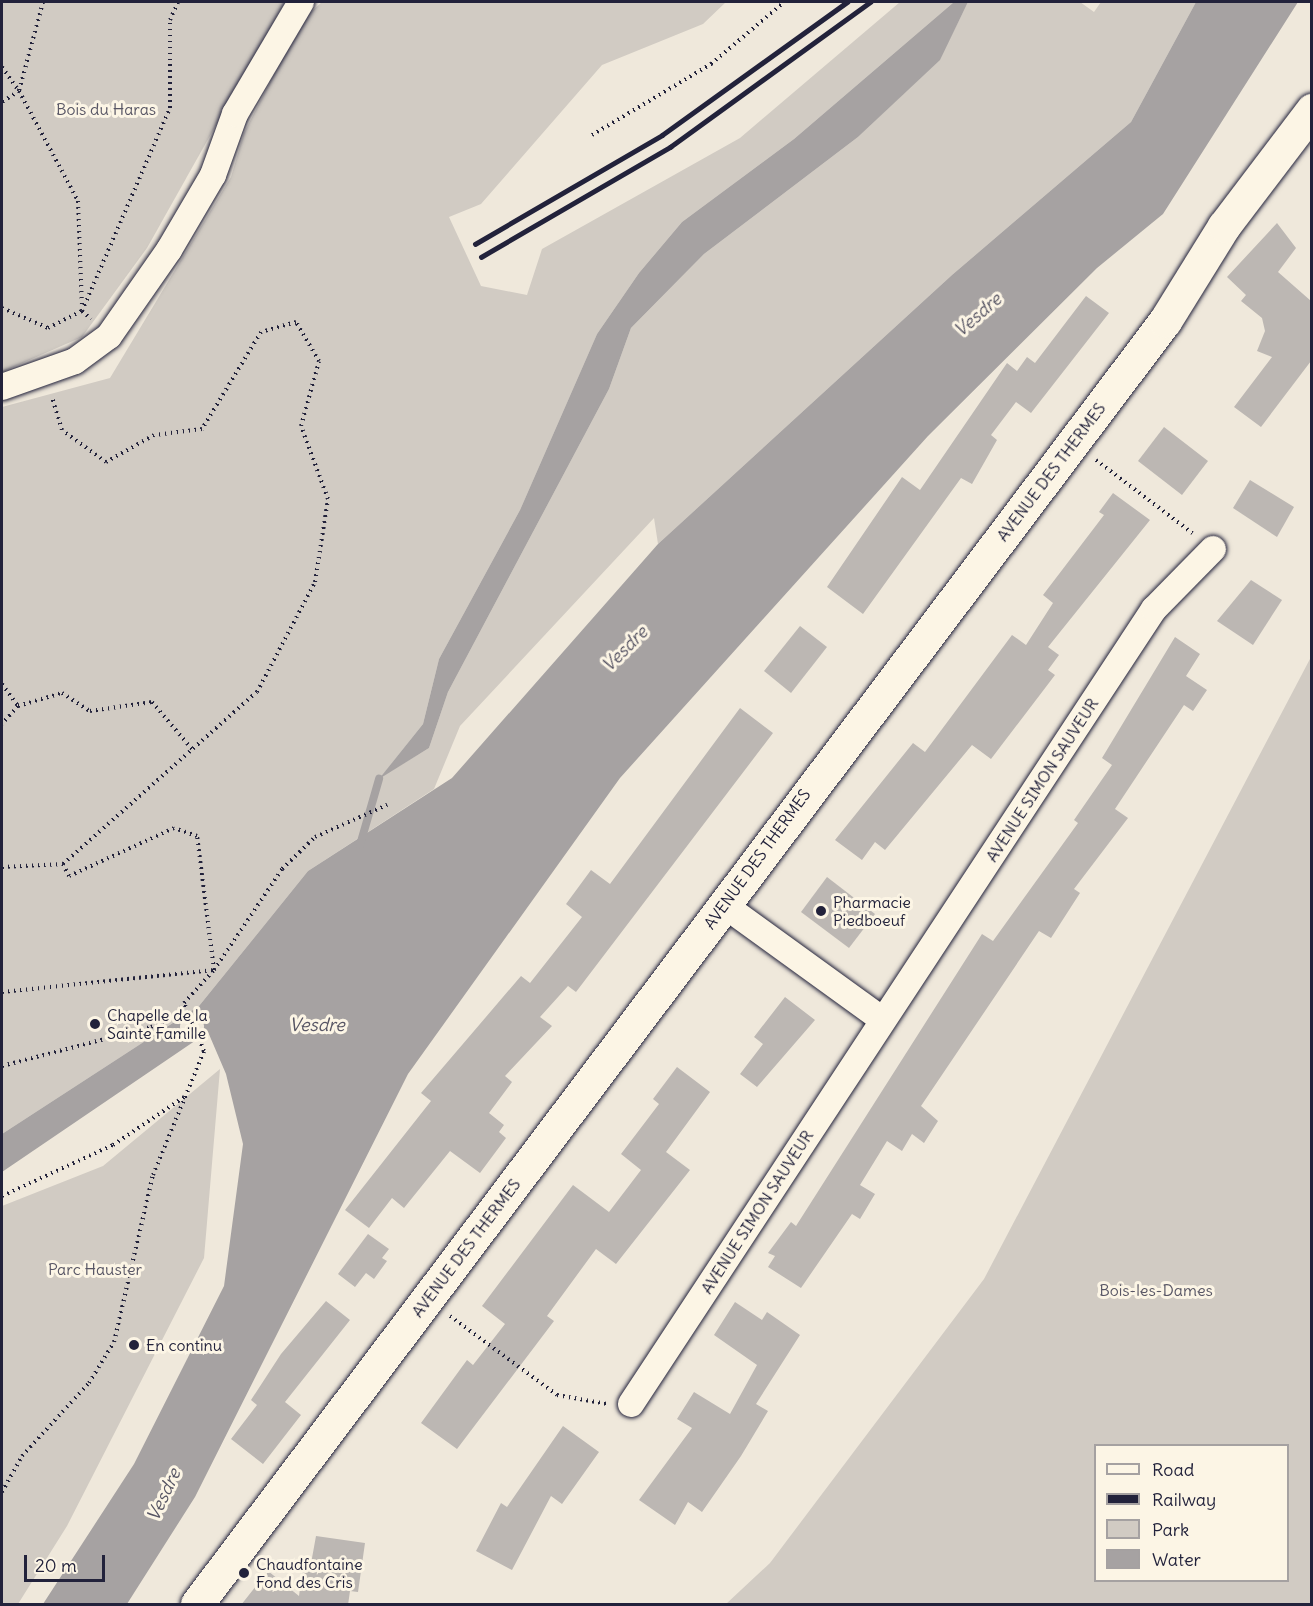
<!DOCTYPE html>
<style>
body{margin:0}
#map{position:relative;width:1313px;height:1606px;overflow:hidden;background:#efe8db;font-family:Delius,sans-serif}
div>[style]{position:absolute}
.green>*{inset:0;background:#d1cbc3}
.water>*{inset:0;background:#a6a2a2}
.pier>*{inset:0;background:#efe8db}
.round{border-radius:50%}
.stream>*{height:8px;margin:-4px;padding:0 4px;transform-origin:4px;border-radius:4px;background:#a6a2a2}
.building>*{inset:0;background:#bcb7b3}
.path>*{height:4px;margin-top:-2px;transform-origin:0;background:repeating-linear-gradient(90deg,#22223b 0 1.5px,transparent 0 6px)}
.roads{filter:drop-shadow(0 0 2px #22223b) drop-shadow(0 0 2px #22223b)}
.minor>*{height:26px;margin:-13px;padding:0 13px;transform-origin:13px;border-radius:13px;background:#fcf5e5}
.major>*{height:33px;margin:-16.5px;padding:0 16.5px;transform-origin:16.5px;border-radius:16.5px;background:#fcf5e5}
.rail>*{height:4.5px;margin:-2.25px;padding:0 2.25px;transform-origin:2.25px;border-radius:2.25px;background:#22223b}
.dots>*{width:16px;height:16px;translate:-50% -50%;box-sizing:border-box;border:3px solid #fcf5e5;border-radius:50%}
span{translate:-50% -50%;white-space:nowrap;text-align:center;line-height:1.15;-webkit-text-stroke:6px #fcf5e5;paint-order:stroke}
.park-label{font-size:16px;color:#575564}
.street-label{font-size:16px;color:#22223b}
.poi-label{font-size:16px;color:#22223b}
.left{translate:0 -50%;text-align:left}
.water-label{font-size:18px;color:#575564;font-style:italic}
.frame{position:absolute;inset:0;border:3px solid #22223b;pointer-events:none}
.legend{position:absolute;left:1094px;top:1444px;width:195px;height:138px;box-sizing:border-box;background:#fcf5e5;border:2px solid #a5a1a1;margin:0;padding:8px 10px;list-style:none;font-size:18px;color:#22223b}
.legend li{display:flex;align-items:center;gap:12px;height:30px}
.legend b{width:30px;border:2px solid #a5a1a1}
.scale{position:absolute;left:24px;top:1555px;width:81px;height:27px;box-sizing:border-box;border:3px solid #22223b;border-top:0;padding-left:8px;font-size:18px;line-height:21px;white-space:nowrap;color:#22223b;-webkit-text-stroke:4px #fcf5e5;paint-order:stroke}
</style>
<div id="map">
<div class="green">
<div style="clip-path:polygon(2px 2px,285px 2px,147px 248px,82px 337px,2px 372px)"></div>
<div style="clip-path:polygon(322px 2px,726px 2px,703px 24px,602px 65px,481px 204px,449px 217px,481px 286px,527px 295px,542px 249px,740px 138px,900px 2px,954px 2px,794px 139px,682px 222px,639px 273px,597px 334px,520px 510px,439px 659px,423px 724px,381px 777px,429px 748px,448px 692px,609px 389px,631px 328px,704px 254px,858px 137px,939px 60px,968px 2px,1080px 2px,1094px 12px,1101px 2px,1196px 2px,1131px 122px,952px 275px,658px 544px,654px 518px,460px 726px,434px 789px,308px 871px,199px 1006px,2px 1134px,2px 407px,110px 378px,231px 177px,244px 133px,302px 20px)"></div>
<div style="clip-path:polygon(evenodd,1311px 657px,1311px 1604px,726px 1604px,770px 1563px,984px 1279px,1311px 657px,1096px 1446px,1288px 1446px,1288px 1580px,1096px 1580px,1096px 1446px)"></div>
<div style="clip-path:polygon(220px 1069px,204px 1258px,67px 1526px,18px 1604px,2px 1604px,2px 1206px,103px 1166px)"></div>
</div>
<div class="water">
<div style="clip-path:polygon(954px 2px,968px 2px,940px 60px,858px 137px,704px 254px,631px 328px,609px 389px,448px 692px,429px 748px,379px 779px,423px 724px,439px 659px,520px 510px,597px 334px,639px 273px,682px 222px,794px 139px)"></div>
<div style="clip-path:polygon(1196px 2px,1298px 2px,1163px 214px,1097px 268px,928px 436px,620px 778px,408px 1074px,195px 1497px,127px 1604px,43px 1604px,134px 1464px,224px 1286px,243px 1144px,226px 1074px,208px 1032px,2px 1172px,2px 1134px,199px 1006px,308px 871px,452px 778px,658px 544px,952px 275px,1131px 122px)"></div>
</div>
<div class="pier">
<div class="round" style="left:180px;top:1015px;width:24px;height:24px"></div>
</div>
<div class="stream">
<div style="left:360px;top:845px;width:69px;rotate:-73.9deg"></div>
</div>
<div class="building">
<div style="clip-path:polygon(1277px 223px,1296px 248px,1278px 272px,1311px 301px,1311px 361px,1261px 427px,1234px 407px,1272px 357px,1257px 351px,1265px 331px,1262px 318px,1241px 301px,1246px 295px,1227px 277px)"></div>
<div style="clip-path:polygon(1086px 296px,1109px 313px,1031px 413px,1016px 402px,991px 435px,997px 440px,972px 484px,961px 478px,863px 614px,827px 587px,902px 477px,920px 490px,1007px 363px,1017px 371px,1027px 357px,1035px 363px)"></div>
<div style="clip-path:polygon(1164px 427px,1208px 461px,1182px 495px,1138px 461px)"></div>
<div style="clip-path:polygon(1250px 480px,1294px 507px,1277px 537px,1233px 508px)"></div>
<div style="clip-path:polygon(1113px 493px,1150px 520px,1048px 647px,1059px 655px,1048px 670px,1055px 675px,991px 759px,972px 745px,885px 850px,875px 842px,862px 860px,835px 840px,913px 743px,925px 752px,1012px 635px,1026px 645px,1053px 603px,1043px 595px,1104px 515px,1099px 512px)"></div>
<div style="clip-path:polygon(1251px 580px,1282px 600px,1253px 645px,1217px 621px)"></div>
<div style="clip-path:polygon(800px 626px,827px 647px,791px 693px,764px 671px)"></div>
<div style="clip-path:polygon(1175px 637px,1200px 654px,1186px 676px,1207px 690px,1193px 711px,1184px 705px,1115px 809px,1128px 818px,1074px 889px,1080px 893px,1051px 938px,1039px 931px,921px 1106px,938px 1121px,924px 1143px,912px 1134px,902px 1151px,887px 1141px,860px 1185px,875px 1194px,860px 1219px,852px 1214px,801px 1288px,768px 1267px,775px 1256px,768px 1253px,791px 1222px,796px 1226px,982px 934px,993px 941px,1078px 823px,1074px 820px,1112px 765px,1102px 758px)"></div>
<div style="clip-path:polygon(740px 708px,773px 733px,576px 992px,568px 986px,540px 1017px,552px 1026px,505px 1076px,512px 1082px,489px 1113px,504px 1125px,499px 1132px,506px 1138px,480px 1173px,450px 1151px,404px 1208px,392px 1198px,369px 1228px,345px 1210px,431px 1101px,421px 1093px,521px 976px,530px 983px,582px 917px,566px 904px,591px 870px,610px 884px)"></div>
<div style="clip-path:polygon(827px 877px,875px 914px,849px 948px,801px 912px)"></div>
<div style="clip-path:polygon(785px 997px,815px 1020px,757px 1087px,740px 1074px,763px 1044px,754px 1037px)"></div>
<div style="clip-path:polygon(677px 1067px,710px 1092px,666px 1152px,690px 1170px,616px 1264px,596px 1249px,547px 1316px,554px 1321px,457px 1449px,421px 1423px,467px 1360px,473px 1365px,505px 1324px,482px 1306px,573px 1185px,609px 1212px,641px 1170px,621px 1154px,659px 1104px,653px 1099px)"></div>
<div style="clip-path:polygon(368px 1234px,389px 1249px,382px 1258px,387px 1261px,374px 1279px,366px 1273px,355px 1287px,338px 1274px)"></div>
<div style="clip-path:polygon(326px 1301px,350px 1320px,285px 1402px,301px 1415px,263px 1464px,231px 1439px,257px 1405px,251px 1400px,281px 1354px)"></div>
<div style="clip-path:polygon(735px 1302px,762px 1320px,767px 1312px,800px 1335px,756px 1404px,768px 1411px,741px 1456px,702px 1512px,688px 1502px,675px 1525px,639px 1500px,692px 1428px,677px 1419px,694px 1392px,730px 1414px,757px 1365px,714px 1335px)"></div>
<div style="clip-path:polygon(563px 1426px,599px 1452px,562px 1504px,551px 1496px,512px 1570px,476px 1551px,501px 1503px,507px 1507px)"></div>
<div style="clip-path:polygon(316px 1536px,365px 1543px,358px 1592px,350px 1591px,348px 1605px,241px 1605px,268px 1571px,299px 1596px,304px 1557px,312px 1558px)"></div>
</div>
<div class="path">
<div style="left:43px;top:2px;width:92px;rotate:105.1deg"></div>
<div style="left:19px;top:91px;width:125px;rotate:61.8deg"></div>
<div style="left:78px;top:201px;width:106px;rotate:87.8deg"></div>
<div style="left:2px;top:67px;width:29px;rotate:55deg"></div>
<div style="left:19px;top:91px;width:20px;rotate:147deg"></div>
<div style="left:592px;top:135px;width:139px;rotate:-30.8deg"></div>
<div style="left:711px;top:64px;width:96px;rotate:-40.3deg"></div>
<div style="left:2px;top:308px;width:50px;rotate:23.5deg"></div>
<div style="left:48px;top:328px;width:38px;rotate:-27deg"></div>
<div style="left:82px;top:311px;width:12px;rotate:42deg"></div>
<div style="left:82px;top:311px;width:221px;rotate:-66.6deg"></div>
<div style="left:170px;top:108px;width:88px;rotate:-90deg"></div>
<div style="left:170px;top:20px;width:20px;rotate:-66deg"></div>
<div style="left:1096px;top:460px;width:121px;rotate:37.2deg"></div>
<div style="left:2px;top:684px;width:27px;rotate:54deg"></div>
<div style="left:18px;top:706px;width:24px;rotate:132deg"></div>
<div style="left:18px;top:706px;width:46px;rotate:-16.5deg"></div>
<div style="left:62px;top:693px;width:33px;rotate:33deg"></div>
<div style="left:90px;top:711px;width:63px;rotate:-8.3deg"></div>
<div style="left:152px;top:702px;width:62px;rotate:49.6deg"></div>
<div style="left:2px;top:867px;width:61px;rotate:-2.8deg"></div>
<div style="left:2px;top:992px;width:213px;rotate:-5.9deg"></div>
<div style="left:214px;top:970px;width:135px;rotate:-97.2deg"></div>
<div style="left:197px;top:836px;width:24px;rotate:-161deg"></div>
<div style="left:174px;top:828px;width:115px;rotate:155.4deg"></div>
<div style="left:69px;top:876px;width:13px;rotate:-117deg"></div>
<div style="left:63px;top:864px;width:259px;rotate:-41.6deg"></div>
<div style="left:257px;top:692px;width:124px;rotate:-62.2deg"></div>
<div style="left:315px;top:582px;width:84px;rotate:-81.1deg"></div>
<div style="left:328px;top:499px;width:78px;rotate:-110.3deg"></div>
<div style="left:301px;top:426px;width:67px;rotate:-74.5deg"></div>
<div style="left:319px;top:361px;width:45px;rotate:-120.5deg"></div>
<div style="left:296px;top:322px;width:36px;rotate:164deg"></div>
<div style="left:261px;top:332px;width:114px;rotate:121.3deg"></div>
<div style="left:202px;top:429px;width:48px;rotate:172.9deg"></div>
<div style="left:154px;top:435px;width:55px;rotate:150.6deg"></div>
<div style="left:106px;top:462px;width:54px;rotate:-144deg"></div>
<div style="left:62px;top:430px;width:34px;rotate:-107deg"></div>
<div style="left:2px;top:1066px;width:154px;rotate:-14.7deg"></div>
<div style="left:151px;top:1027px;width:25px;rotate:-21deg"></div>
<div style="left:174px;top:1018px;width:18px;rotate:-56deg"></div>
<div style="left:2px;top:1196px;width:122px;rotate:-24.7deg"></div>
<div style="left:113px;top:1145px;width:89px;rotate:-34deg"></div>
<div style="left:450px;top:1316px;width:133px;rotate:36.4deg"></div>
<div style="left:557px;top:1395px;width:51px;rotate:10.2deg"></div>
<div style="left:2px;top:1492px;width:41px;rotate:-60.9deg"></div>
<div style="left:22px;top:1456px;width:99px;rotate:-47.5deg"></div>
<div style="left:89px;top:1383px;width:48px;rotate:-58.6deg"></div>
<div style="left:114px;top:1342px;width:171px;rotate:-76.9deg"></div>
<div style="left:153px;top:1175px;width:134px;rotate:-67.6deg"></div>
<div style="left:204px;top:1051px;width:52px;rotate:-112.6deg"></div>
<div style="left:184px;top:1003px;width:45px;rotate:-47.7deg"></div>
<div style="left:214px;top:970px;width:122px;rotate:-56deg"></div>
<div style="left:282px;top:869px;width:46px;rotate:-44.1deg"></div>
<div style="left:315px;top:837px;width:79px;rotate:-24deg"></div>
</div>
<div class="roads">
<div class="minor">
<div style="left:2px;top:387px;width:77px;rotate:-19.6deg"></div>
<div style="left:75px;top:361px;width:42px;rotate:-36.3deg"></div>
<div style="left:109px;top:336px;width:105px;rotate:-55.1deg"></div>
<div style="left:169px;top:250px;width:87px;rotate:-59.6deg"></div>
<div style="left:213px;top:175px;width:65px;rotate:-70.2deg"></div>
<div style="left:235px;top:114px;width:130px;rotate:-59.5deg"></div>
<div style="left:724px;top:905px;width:196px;rotate:35.9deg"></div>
<div style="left:631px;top:1404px;width:952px;rotate:-56.66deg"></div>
<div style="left:1154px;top:609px;width:84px;rotate:-45.5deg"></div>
</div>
<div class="major">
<div style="left:197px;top:1604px;width:1607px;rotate:-52.97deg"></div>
<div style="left:1165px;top:321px;width:112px;rotate:-58.2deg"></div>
<div style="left:1224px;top:226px;width:146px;rotate:-52.8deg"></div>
</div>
</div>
<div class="rail">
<div style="left:475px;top:244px;width:216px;rotate:-30.2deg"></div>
<div style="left:662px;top:135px;width:228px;rotate:-35.7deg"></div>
<div style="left:481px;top:257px;width:219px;rotate:-30.2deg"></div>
<div style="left:670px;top:147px;width:247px;rotate:-35.9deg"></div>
</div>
<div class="dots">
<div style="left:821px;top:911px;background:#22223b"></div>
<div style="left:95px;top:1024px;background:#22223b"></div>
<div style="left:134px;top:1345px;background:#22223b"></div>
<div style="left:244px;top:1573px;background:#22223b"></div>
</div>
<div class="park-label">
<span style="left:106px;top:109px">Bois du Haras</span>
<span style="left:95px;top:1269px">Parc Hauster</span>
<span style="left:1156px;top:1290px">Bois-les-Dames</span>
</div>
<div class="street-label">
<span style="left:1051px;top:472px;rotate:-53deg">AVENUE DES THERMES</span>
<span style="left:1042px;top:780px;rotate:-57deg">AVENUE SIMON SAUVEUR</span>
<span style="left:757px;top:859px;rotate:-54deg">AVENUE DES THERMES</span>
<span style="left:757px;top:1212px;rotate:-57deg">AVENUE SIMON SAUVEUR</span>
<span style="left:466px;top:1248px;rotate:-53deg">AVENUE DES THERMES</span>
</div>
<div class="poi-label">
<span class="left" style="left:833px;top:911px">Pharmacie<br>Piedboeuf</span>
<span class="left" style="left:107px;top:1024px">Chapelle de la<br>Sainte Famille</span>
<span class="left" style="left:146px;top:1345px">En continu</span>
<span class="left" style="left:256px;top:1573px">Chaudfontaine<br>Fond des Cris</span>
</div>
<div class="water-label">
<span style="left:978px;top:315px;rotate:-41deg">Vesdre</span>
<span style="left:625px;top:649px;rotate:-45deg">Vesdre</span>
<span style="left:317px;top:1025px">Vesdre</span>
<span style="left:164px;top:1495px;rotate:-65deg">Vesdre</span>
</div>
<div class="frame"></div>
<ul class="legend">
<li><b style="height:8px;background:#fcf5e5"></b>Road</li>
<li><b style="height:8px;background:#22223b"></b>Railway</li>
<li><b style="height:16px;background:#d1cbc3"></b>Park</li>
<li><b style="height:16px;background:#a6a2a2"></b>Water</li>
</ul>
<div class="scale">20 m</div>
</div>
